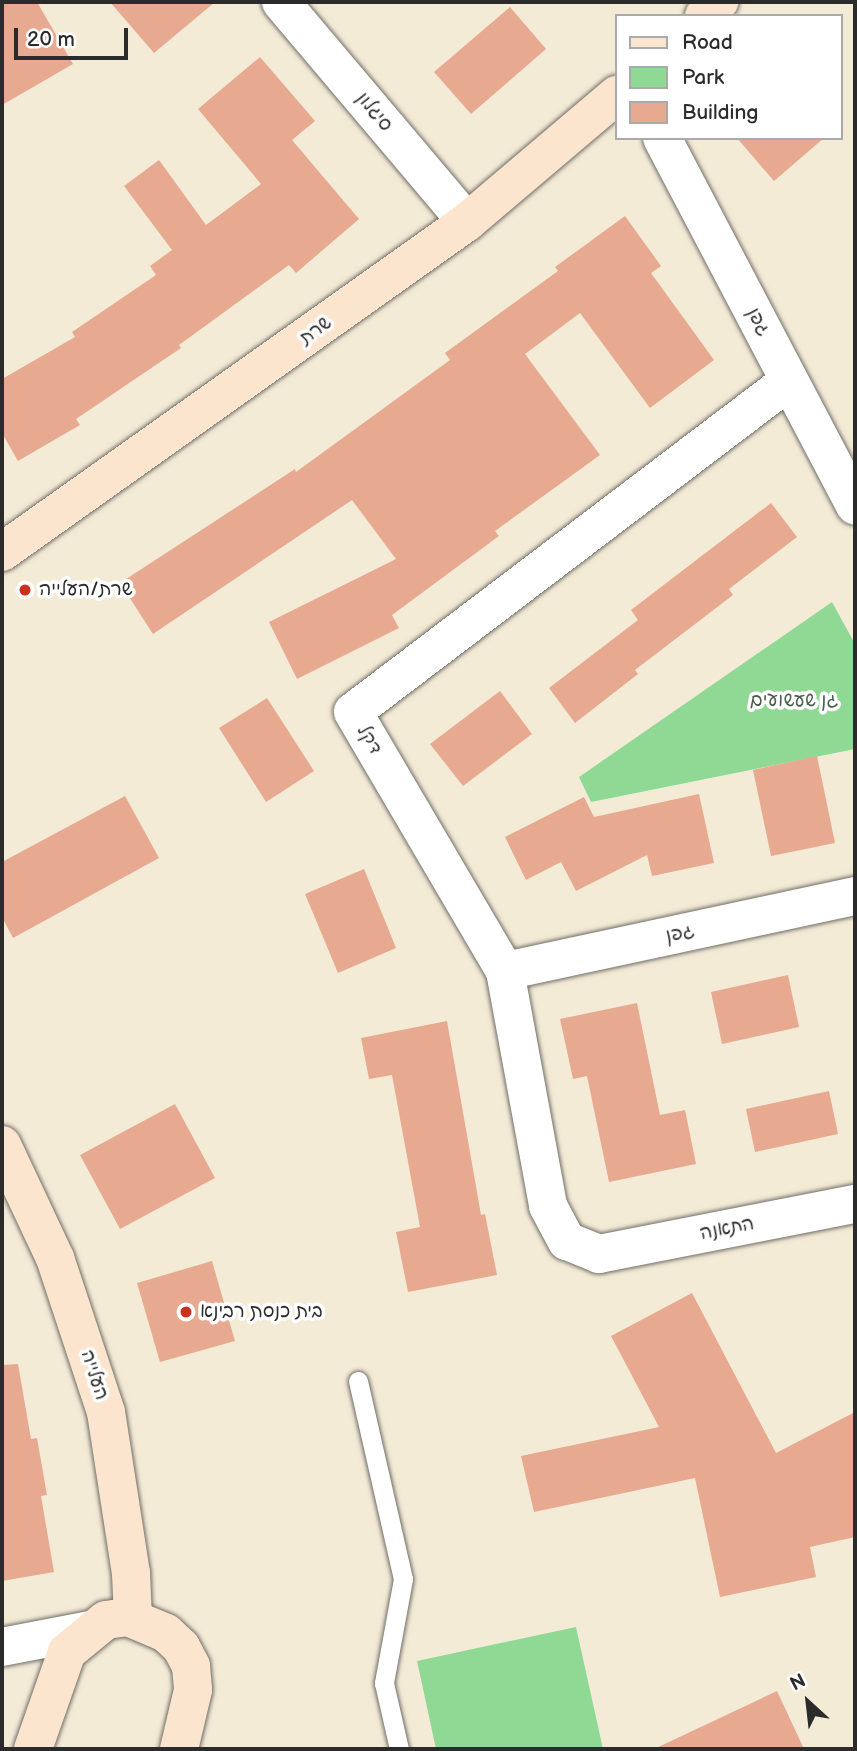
<!DOCTYPE html>
<meta charset="utf-8">
<style>
body{margin:0}
#map{position:relative;width:857px;height:1751px;overflow:hidden;background:#f4ebd7;font-family:"Balsamiq Sans","Playpen Sans Hebrew",sans-serif}
div>[style]{position:absolute}
.green>*{inset:0;background:#90d995}
.building>*{inset:0;background:#e7a990}
.roads{filter:drop-shadow(0 0 2px #716e67) drop-shadow(0 0 2px #716e67)}
.lane>*{height:19px;margin:-9.5px;padding:0 9.5px;transform-origin:9.5px;border-radius:9.5px;background:#fff}
.street>*{height:38px;margin:-19px;padding:0 19px;transform-origin:19px;border-radius:19px;background:#fff}
.secondary>*{height:38px;margin:-19px;padding:0 19px;transform-origin:19px;border-radius:19px;background:#fce5cf}
.dots>*{width:19px;height:19px;translate:-50% -50%;box-sizing:border-box;border:4px solid #fff;border-radius:50%}
span{translate:-50% -50%;white-space:nowrap;text-align:center;line-height:1.15;-webkit-text-stroke:7px #fff;paint-order:stroke}
.street-label{font-size:19px;color:#2b2b2b}
.poi-label{font-size:19px;color:#2b2b2b}
.left{translate:0 -50%;text-align:left}
.park-label{font-size:19px;color:#495f4b}
.frame{position:absolute;inset:0;border:4px solid #2b2b2b;pointer-events:none}
.legend{position:absolute;left:615px;top:14px;width:228px;height:126px;box-sizing:border-box;background:#fff;border:2px solid #aaa;margin:0;padding:9px 12px;list-style:none;font-size:21px;color:#2b2b2b}
.legend li{display:flex;align-items:center;gap:14px;height:35px}
.legend b{width:35px;border:2px solid #aaa}
.north{position:absolute;left:773px;top:1667px;width:70px;height:70px;-webkit-text-stroke:5px #fff;paint-order:stroke;rotate:333deg;font-size:19px;font-weight:700;line-height:28px;text-align:center;color:#2b2b2b}
.north::after{content:'';display:block;margin:auto;width:24px;height:32px;background:#2b2b2b;clip-path:polygon(50% 0,100% 100%,50% 72%,0 100%)}
.scale{position:absolute;left:14px;top:28px;width:114px;height:32px;box-sizing:border-box;border:4px solid #2b2b2b;border-top:0;padding-left:9px;font-size:21px;line-height:24px;white-space:nowrap;color:#2b2b2b;-webkit-text-stroke:5px #fff;paint-order:stroke}
</style>
<div id="map">
<div class="green">
<div style="clip-path:polygon(832px 602px,855px 644px,855px 749px,591px 802px,579px 777px)"></div>
<div style="clip-path:polygon(576px 1627px,603px 1749px,436px 1749px,417px 1661px)"></div>
</div>
<div class="building">
<div style="clip-path:polygon(2px 2px,37px 2px,73px 64px,2px 105px)"></div>
<div style="clip-path:polygon(110px 2px,215px 2px,154px 53px)"></div>
<div style="clip-path:polygon(510px 7px,546px 49px,471px 114px,434px 72px)"></div>
<div style="clip-path:polygon(260px 57px,315px 121px,292px 140px,359px 219px,296px 273px,289px 265px,179px 345px,181px 348px,76px 419px,80px 425px,18px 461px,2px 433px,2px 379px,75px 337px,72px 332px,156px 275px,150px 266px,172px 250px,124px 186px,159px 160px,206px 225px,261px 184px,198px 109px)"></div>
<div style="clip-path:polygon(737px 138px,824px 138px,774px 181px)"></div>
<div style="clip-path:polygon(625px 216px,661px 266px,651px 273px,714px 360px,650px 408px,580px 313px,525px 354px,600px 455px,495px 531px,499px 536px,392px 615px,399px 628px,297px 679px,269px 622px,396px 559px,352px 500px,153px 634px,120px 583px,295px 469px,296px 472px,450px 360px,445px 353px,558px 271px,555px 267px)"></div>
<div style="clip-path:polygon(771px 503px,797px 537px,729px 589px,733px 595px,635px 670px,638px 674px,575px 723px,549px 688px,638px 620px,631px 610px)"></div>
<div style="clip-path:polygon(500px 691px,532px 734px,463px 786px,430px 744px)"></div>
<div style="clip-path:polygon(267px 698px,314px 771px,266px 802px,219px 728px)"></div>
<div style="clip-path:polygon(817px 756px,835px 843px,771px 856px,753px 770px)"></div>
<div style="clip-path:polygon(699px 794px,714px 863px,652px 876px,647px 855px,576px 891px,561px 862px,526px 880px,505px 837px,584px 797px,594px 817px)"></div>
<div style="clip-path:polygon(125px 796px,159px 858px,13px 938px,2px 917px,2px 862px)"></div>
<div style="clip-path:polygon(364px 869px,396px 948px,338px 973px,305px 894px)"></div>
<div style="clip-path:polygon(788px 975px,799px 1027px,722px 1044px,711px 992px)"></div>
<div style="clip-path:polygon(637px 1003px,660px 1115px,685px 1110px,696px 1164px,609px 1182px,587px 1076px,573px 1079px,560px 1019px)"></div>
<div style="clip-path:polygon(447px 1021px,481px 1215px,485px 1214px,497px 1275px,408px 1292px,396px 1232px,420px 1227px,392px 1075px,369px 1079px,361px 1038px)"></div>
<div style="clip-path:polygon(829px 1091px,838px 1134px,755px 1152px,746px 1109px)"></div>
<div style="clip-path:polygon(175px 1104px,215px 1178px,120px 1229px,80px 1155px)"></div>
<div style="clip-path:polygon(212px 1261px,235px 1341px,160px 1362px,137px 1283px)"></div>
<div style="clip-path:polygon(692px 1293px,776px 1453px,855px 1412px,855px 1537px,810px 1547px,816px 1577px,720px 1597px,695px 1478px,534px 1512px,521px 1456px,659px 1427px,611px 1336px)"></div>
<div style="clip-path:polygon(18px 1364px,31px 1439px,37px 1438px,47px 1495px,41px 1496px,54px 1572px,2px 1581px,2px 1365px)"></div>
<div style="clip-path:polygon(777px 1691px,804px 1749px,654px 1749px)"></div>
</div>
<div class="roads">
<div class="lane">
<div style="left:358px;top:1381px;width:203px;rotate:77.2deg"></div>
<div style="left:403px;top:1579px;width:106px;rotate:100.4deg"></div>
<div style="left:384px;top:1683px;width:68px;rotate:77.2deg"></div>
</div>
<div class="street">
<div style="left:281px;top:2px;width:288px;rotate:49.8deg"></div>
<div style="left:662px;top:138px;width:415px;rotate:62.3deg"></div>
<div style="left:789px;top:381px;width:547px;rotate:142.8deg"></div>
<div style="left:353px;top:712px;width:300px;rotate:59.6deg"></div>
<div style="left:505px;top:971px;width:239px;rotate:79.6deg"></div>
<div style="left:548px;top:1206px;width:40px;rotate:62deg"></div>
<div style="left:567px;top:1241px;width:35px;rotate:22deg"></div>
<div style="left:599px;top:1254px;width:261px;rotate:-11.1deg"></div>
<div style="left:505px;top:971px;width:358px;rotate:-12.1deg"></div>
<div style="left:2px;top:1647px;width:90px;rotate:-10.9deg"></div>
</div>
<div class="secondary">
<div style="left:704px;top:16px;width:21px;rotate:-43deg"></div>
<div style="left:2px;top:552px;width:570px;rotate:-35.36deg"></div>
<div style="left:467px;top:222px;width:197px;rotate:-40.3deg"></div>
<div style="left:2px;top:1145px;width:125px;rotate:64.9deg"></div>
<div style="left:55px;top:1258px;width:162px;rotate:71.7deg"></div>
<div style="left:106px;top:1412px;width:163px;rotate:81.2deg"></div>
<div style="left:131px;top:1573px;width:46px;rotate:87.5deg"></div>
<div style="left:33px;top:1749px;width:103px;rotate:-70.7deg"></div>
<div style="left:67px;top:1652px;width:50px;rotate:-39.4deg"></div>
<div style="left:106px;top:1620px;width:22px;rotate:-8deg"></div>
<div style="left:128px;top:1617px;width:41px;rotate:22.8deg"></div>
<div style="left:166px;top:1633px;width:21px;rotate:43deg"></div>
<div style="left:181px;top:1647px;width:21px;rotate:62deg"></div>
<div style="left:191px;top:1666px;width:24px;rotate:85deg"></div>
<div style="left:193px;top:1690px;width:61px;rotate:103.3deg"></div>
</div>
</div>
<div class="dots">
<div style="left:25px;top:590px;background:#c8321e"></div>
<div style="left:186px;top:1312px;background:#c8321e"></div>
</div>
<div class="street-label">
<span style="left:374px;top:112px;rotate:50deg">סיגלון</span>
<span style="left:758px;top:322px;rotate:62deg">גפן</span>
<span style="left:316px;top:331px;rotate:-36deg">שרת</span>
<span style="left:369px;top:740px;rotate:60deg">דקל</span>
<span style="left:680px;top:934px;rotate:-12deg">גפן</span>
<span style="left:727px;top:1229px;rotate:-11deg">התאנה</span>
<span style="left:94px;top:1375px;rotate:72deg">העלייה</span>
</div>
<div class="poi-label">
<span class="left" style="left:39px;top:590px">שרת/העלייה</span>
<span class="left" style="left:200px;top:1312px">בית כנסת רבינא</span>
</div>
<div class="park-label">
<span style="left:794px;top:701px">גן שעשועים</span>
</div>
<div class="frame"></div>
<ul class="legend">
<li><b style="height:9px;background:#fce5cf"></b>Road</li>
<li><b style="height:19px;background:#90d995"></b>Park</li>
<li><b style="height:19px;background:#e7a990"></b>Building</li>
</ul>
<div class="north">N</div>
<div class="scale">20 m</div>
</div>
